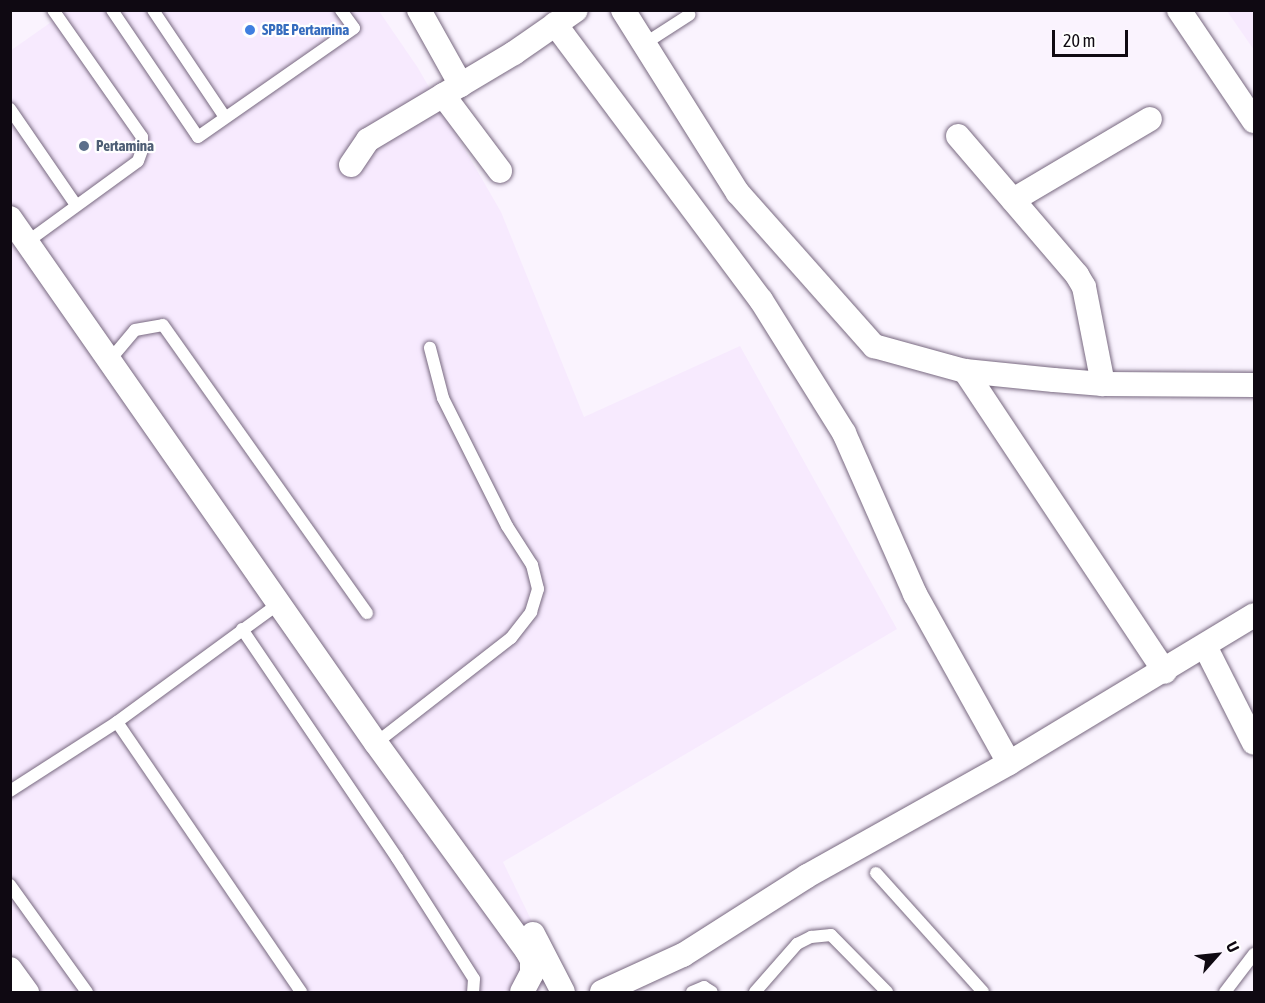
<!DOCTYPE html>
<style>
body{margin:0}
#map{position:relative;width:1265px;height:1003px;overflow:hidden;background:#faf3fe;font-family:"Asap Condensed",sans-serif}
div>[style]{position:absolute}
.built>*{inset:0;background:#f7eafe}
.roads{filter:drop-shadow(0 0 2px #786980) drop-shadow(0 0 2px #786980)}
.service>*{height:12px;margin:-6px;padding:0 6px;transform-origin:6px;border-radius:6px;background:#fff}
.minor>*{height:24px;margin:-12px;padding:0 12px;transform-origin:12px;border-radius:12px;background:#fff}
.dots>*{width:16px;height:16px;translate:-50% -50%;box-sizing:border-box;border:3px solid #fff;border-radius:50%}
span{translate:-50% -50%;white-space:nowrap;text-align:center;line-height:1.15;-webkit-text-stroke:4.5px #fff;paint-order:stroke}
.shop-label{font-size:15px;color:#366cbe;font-weight:700}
.left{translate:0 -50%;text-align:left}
.service-label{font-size:15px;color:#4e5e75;font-weight:700}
.frame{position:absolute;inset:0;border:12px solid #0f0912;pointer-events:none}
.north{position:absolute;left:1187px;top:925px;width:60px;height:60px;-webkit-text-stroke:4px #fff;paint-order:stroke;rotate:63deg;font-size:16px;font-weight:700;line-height:24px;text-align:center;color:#0f0912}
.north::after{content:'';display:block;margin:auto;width:21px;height:27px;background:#0f0912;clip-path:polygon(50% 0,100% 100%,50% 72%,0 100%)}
.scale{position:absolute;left:1052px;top:30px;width:76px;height:27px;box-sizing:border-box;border:3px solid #0f0912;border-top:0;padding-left:8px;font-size:18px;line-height:21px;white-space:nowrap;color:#0f0912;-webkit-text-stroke:4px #fff;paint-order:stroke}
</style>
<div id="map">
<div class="built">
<div style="clip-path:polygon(67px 11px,379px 11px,418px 68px,501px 212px,584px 417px,740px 346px,897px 629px,503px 862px,555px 969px,538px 992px,11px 992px,10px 51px)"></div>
<div style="clip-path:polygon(1227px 11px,1254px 11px,1254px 50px)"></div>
</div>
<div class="roads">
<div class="service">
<div style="left:112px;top:10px;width:153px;rotate:55.9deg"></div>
<div style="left:198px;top:137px;width:190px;rotate:-34.9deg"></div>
<div style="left:354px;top:28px;width:22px;rotate:-126deg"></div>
<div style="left:153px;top:10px;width:129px;rotate:56.1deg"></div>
<div style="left:644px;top:44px;width:54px;rotate:-32.8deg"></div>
<div style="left:10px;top:109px;width:116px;rotate:55.5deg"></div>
<div style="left:27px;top:242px;width:137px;rotate:-36.1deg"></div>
<div style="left:138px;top:161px;width:12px;rotate:-70deg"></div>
<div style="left:142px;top:150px;width:13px;rotate:-90deg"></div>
<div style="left:142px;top:137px;width:155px;rotate:-125deg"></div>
<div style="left:109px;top:361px;width:40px;rotate:-50deg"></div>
<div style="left:135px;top:330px;width:28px;rotate:-10deg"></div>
<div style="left:163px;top:325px;width:353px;rotate:54.7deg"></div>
<div style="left:242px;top:629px;width:277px;rotate:55.9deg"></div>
<div style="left:397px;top:858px;width:143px;rotate:57.5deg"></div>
<div style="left:474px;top:979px;width:13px;rotate:94deg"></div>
<div style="left:117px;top:722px;width:327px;rotate:55.7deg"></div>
<div style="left:376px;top:743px;width:171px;rotate:-37.9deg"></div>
<div style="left:511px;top:638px;width:33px;rotate:-52deg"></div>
<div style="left:531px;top:612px;width:24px;rotate:-73deg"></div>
<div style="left:538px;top:589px;width:25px;rotate:-104deg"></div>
<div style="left:532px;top:565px;width:46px;rotate:-122.7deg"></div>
<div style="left:507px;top:526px;width:143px;rotate:-116.6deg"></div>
<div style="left:443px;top:398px;width:52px;rotate:-104.6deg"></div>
<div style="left:10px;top:791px;width:127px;rotate:-32.8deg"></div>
<div style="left:117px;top:722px;width:203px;rotate:-36.2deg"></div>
<div style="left:876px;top:873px;width:160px;rotate:48deg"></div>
<div style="left:10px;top:885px;width:132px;rotate:54.3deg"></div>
<div style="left:692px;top:992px;width:13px;rotate:-23deg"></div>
<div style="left:704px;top:987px;width:9px;rotate:32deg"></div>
<div style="left:755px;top:992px;width:64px;rotate:-48.8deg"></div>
<div style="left:797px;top:944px;width:16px;rotate:-27deg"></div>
<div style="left:811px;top:937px;width:20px;rotate:-6deg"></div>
<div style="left:831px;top:935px;width:80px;rotate:45.5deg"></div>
<div style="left:1225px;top:992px;width:48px;rotate:-52.7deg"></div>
</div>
<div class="minor">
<div style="left:419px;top:10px;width:86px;rotate:60.8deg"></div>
<div style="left:623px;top:10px;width:216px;rotate:57.9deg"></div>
<div style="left:738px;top:193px;width:205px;rotate:48.4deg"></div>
<div style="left:874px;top:346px;width:94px;rotate:15.4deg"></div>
<div style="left:965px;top:371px;width:89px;rotate:5.8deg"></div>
<div style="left:1054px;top:380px;width:49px;rotate:4.7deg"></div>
<div style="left:1103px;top:384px;width:151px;rotate:0.4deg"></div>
<div style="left:1179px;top:10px;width:134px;rotate:56deg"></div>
<div style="left:555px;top:24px;width:344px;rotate:53.3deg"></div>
<div style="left:761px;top:300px;width:157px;rotate:58deg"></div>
<div style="left:844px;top:433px;width:176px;rotate:66.2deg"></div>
<div style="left:915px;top:594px;width:193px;rotate:60.9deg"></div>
<div style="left:443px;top:95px;width:95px;rotate:53.1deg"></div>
<div style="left:958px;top:136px;width:183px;rotate:49.4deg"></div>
<div style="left:1077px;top:275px;width:14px;rotate:60deg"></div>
<div style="left:1084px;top:287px;width:99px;rotate:78.9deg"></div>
<div style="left:351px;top:165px;width:30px;rotate:-56deg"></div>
<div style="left:368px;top:140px;width:170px;rotate:-30.8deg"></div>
<div style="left:514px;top:53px;width:75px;rotate:-34.7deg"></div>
<div style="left:1013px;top:200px;width:159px;rotate:-30.6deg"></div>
<div style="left:10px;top:218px;width:640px;rotate:55.12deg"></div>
<div style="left:376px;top:743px;width:257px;rotate:54deg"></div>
<div style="left:527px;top:951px;width:10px;rotate:61deg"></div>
<div style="left:532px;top:960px;width:13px;rotate:90deg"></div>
<div style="left:532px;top:973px;width:21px;rotate:118deg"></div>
<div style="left:965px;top:371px;width:361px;rotate:56.4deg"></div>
<div style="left:1206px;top:648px;width:106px;rotate:63.2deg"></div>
<div style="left:533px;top:934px;width:65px;rotate:62.7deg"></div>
<div style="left:10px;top:969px;width:29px;rotate:54deg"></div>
<div style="left:602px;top:992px;width:89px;rotate:-24.6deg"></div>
<div style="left:683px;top:955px;width:147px;rotate:-32.5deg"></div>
<div style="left:807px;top:876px;width:231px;rotate:-29.2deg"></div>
<div style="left:1009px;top:763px;width:286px;rotate:-31.1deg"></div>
</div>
</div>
<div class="dots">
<div style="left:250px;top:30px;background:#3f7fe0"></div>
<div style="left:84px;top:146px;background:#5c6f8a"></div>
</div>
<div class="shop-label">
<span class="left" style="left:262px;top:30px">SPBE Pertamina</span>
</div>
<div class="service-label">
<span class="left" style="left:96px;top:146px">Pertamina</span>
</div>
<div class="frame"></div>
<div class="north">U</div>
<div class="scale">20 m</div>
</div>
